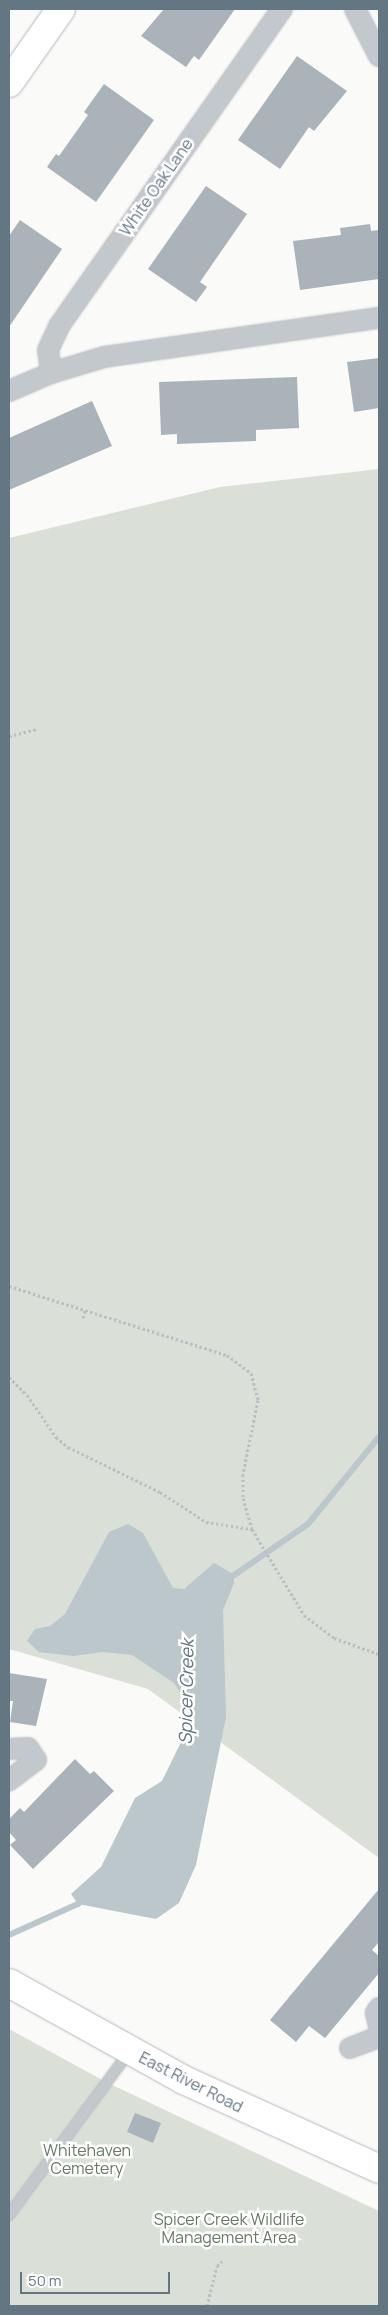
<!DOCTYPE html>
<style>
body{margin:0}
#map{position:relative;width:388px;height:2315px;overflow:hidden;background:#fafaf8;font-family:Manrope,sans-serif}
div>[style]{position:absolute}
.green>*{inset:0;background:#dadfd7}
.water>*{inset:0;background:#bbc7cb}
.stream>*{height:6px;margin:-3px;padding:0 3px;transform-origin:3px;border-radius:3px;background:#bbc7cb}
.building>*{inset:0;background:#aab3b9}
.path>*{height:3px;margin-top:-1.5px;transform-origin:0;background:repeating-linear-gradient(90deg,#bbbfc2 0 2.5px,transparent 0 5px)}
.roads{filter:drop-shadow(0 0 1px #b3babf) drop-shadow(0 0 1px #b3babf)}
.lane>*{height:10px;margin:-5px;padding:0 5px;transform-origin:5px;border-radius:5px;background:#c3c8cc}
.street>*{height:20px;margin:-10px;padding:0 10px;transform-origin:10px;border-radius:10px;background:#c3c8cc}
.secondary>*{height:28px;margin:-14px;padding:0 14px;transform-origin:14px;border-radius:14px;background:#fff}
span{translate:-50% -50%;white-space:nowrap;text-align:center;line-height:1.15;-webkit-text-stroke:5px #fff;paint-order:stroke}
.street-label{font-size:16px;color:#657683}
.park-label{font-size:16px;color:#687a64}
.water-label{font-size:18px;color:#60757c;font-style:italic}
.frame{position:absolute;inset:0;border:10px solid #657683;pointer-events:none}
.scale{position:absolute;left:20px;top:2272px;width:150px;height:22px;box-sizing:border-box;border:2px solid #657683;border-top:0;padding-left:6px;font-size:15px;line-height:18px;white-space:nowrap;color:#657683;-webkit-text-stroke:4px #fff;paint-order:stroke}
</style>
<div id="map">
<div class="green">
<div style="clip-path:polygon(379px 469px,379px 1858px,148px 1689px,9px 1649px,9px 538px,220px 487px)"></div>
<div style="clip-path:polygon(9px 2029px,106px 2082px,379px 2211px,379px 2306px,9px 2306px)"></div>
</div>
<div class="water">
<div style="clip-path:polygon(128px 1524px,143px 1533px,173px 1588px,184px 1589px,214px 1563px,233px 1574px,234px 1583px,223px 1610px,226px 1717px,196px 1865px,179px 1903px,156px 1919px,78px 1904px,71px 1894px,101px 1867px,135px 1798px,162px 1781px,183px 1738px,188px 1721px,188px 1704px,174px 1683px,132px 1655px,103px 1652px,73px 1656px,39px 1652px,27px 1641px,35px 1629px,50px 1626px,65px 1614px,109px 1532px)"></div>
</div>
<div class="stream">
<div style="left:227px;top:1580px;width:98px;rotate:-34.7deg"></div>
<div style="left:308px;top:1524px;width:112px;rotate:-50.8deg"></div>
<div style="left:9px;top:1935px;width:76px;rotate:-24.2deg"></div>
<div style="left:78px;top:1904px;width:8px;rotate:-50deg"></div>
</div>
<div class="building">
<div style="clip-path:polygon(164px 9px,235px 9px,199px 60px,194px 56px,186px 67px,141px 36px)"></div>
<div style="clip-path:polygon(297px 56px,347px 91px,314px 131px,309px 127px,280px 169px,238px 140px)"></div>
<div style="clip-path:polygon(104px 84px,154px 120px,96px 202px,47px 167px,56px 154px,59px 156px,88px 115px,84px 112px)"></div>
<div style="clip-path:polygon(206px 186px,247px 214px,200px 282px,207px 287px,196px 302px,148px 269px)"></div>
<div style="clip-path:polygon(20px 220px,62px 249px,9px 327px,9px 236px)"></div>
<div style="clip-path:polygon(370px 224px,371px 231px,379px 230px,379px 279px,300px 290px,293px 241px,341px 235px,340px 228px)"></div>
<div style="clip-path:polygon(379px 358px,379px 408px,354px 412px,347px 362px)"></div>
<div style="clip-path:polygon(297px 377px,299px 428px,256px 430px,256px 441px,177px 444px,177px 434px,161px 435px,159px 382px)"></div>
<div style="clip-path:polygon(92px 401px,112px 446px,9px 490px,9px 438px)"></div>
<div style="clip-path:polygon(9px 1673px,47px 1679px,36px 1726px,10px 1722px,13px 1701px,9px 1701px)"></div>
<div style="clip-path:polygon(75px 1759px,90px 1774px,94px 1771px,114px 1791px,33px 1869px,10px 1845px,16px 1840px,9px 1832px,9px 1819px,20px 1808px,24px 1812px)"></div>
<div style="clip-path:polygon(379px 1889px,379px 1942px,372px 1950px,379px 1956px,379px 1973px,325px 2038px,309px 2026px,296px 2042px,270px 2020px)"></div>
<div style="clip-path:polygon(135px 2113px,161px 2123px,153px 2143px,127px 2132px)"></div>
</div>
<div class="path">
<div style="left:9px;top:736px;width:29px;rotate:-14deg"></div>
<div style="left:9px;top:1286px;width:229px;rotate:17.6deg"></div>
<div style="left:227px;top:1355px;width:30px;rotate:37deg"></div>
<div style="left:251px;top:1373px;width:28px;rotate:75deg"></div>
<div style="left:258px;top:1400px;width:76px;rotate:101.5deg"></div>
<div style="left:243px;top:1474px;width:24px;rotate:90deg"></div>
<div style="left:243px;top:1498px;width:32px;rotate:74deg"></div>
<div style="left:252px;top:1529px;width:100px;rotate:58.8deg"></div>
<div style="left:304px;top:1615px;width:38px;rotate:37deg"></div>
<div style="left:334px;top:1638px;width:48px;rotate:19.6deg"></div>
<div style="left:83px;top:1318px;width:8px;rotate:-76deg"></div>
<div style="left:9px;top:1377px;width:25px;rotate:45deg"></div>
<div style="left:27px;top:1395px;width:51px;rotate:55.4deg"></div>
<div style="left:56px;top:1437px;width:16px;rotate:40deg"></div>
<div style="left:68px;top:1447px;width:102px;rotate:26.1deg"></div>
<div style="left:160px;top:1492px;width:55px;rotate:33.1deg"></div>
<div style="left:206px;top:1522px;width:47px;rotate:8.7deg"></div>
<div style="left:207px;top:2306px;width:41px;rotate:-76deg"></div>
<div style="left:217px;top:2266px;width:7px;rotate:-45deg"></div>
</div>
<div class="roads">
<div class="lane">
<div style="left:9px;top:2215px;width:204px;rotate:-53.6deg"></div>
</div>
<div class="street">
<div style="left:355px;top:9px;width:53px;rotate:62.9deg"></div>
<div style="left:51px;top:373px;width:23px;rotate:-97deg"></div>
<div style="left:48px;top:350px;width:26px;rotate:-65deg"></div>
<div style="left:59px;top:326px;width:388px;rotate:-54.9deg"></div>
<div style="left:9px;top:391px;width:46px;rotate:-23.2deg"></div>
<div style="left:51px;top:373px;width:55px;rotate:-16.8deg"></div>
<div style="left:104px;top:357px;width:278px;rotate:-8.1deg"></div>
<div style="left:9px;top:1749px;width:19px;rotate:-3deg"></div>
<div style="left:28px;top:1748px;width:14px;rotate:56deg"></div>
<div style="left:36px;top:1760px;width:34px;rotate:143deg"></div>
<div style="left:379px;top:2008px;width:6px;rotate:121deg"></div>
<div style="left:376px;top:2013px;width:13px;rotate:77deg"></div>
<div style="left:350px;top:2048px;width:31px;rotate:-21deg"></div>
</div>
<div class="secondary">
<div style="left:9px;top:83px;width:90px;rotate:-54.9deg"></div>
<div style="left:9px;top:1983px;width:200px;rotate:29deg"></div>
<div style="left:184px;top:2080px;width:214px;rotate:24.5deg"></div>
</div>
</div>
<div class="street-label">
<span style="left:156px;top:187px;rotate:-55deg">White Oak Lane</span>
<span style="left:191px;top:2082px;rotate:27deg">East River Road</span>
</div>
<div class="park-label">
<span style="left:87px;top:2159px">Whitehaven<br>Cemetery</span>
<span style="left:229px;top:2228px">Spicer Creek Wildlife<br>Management Area</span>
</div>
<div class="water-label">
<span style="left:186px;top:1692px;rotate:-89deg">Spicer Creek</span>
</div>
<div class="frame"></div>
<div class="scale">50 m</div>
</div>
